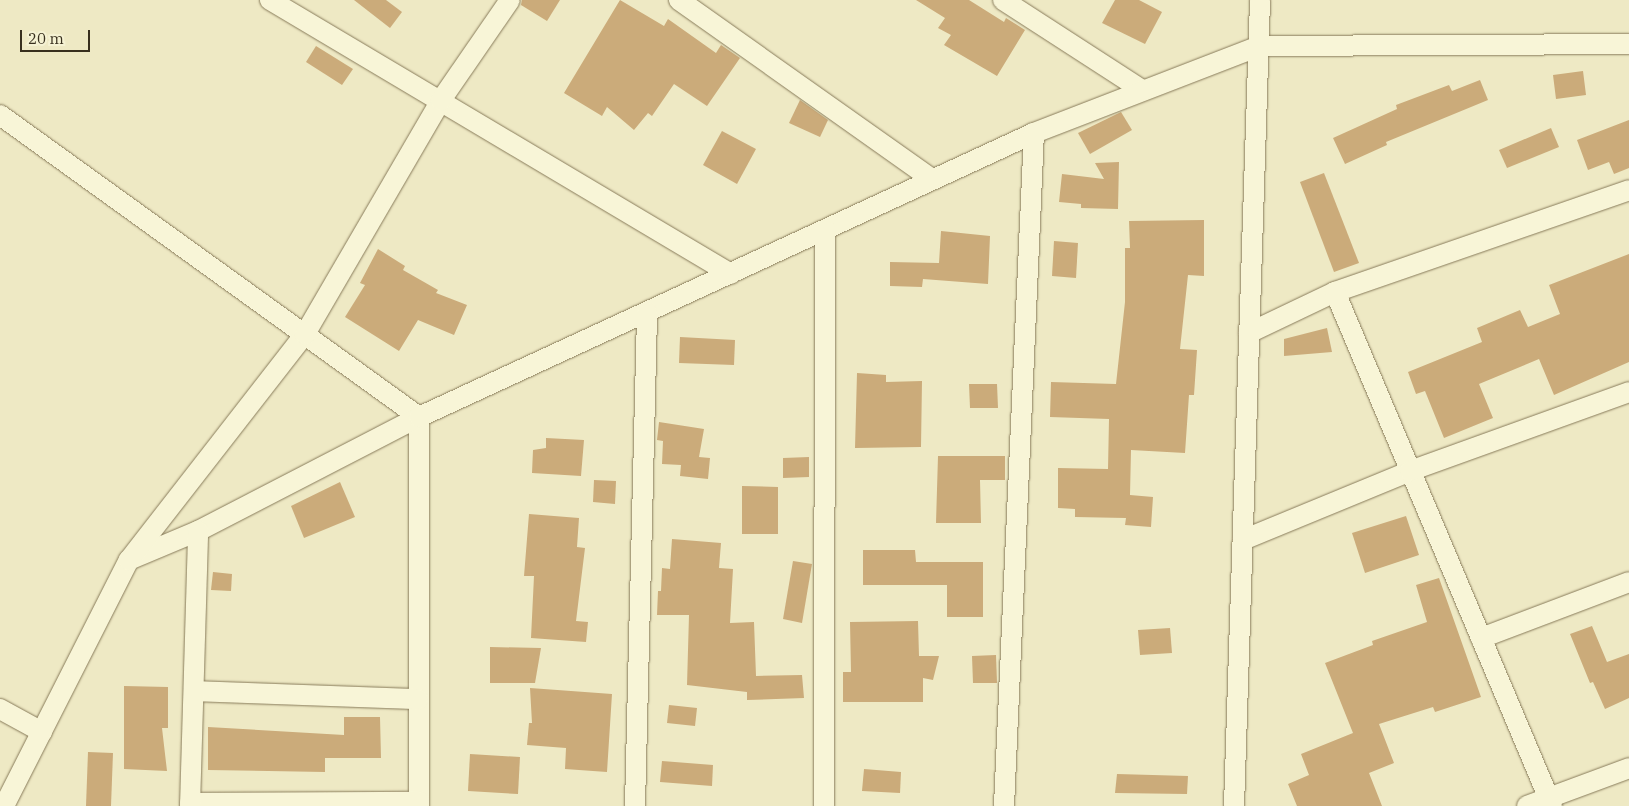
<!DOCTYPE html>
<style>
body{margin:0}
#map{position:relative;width:1629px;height:806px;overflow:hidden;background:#eee9c4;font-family:"IBM Plex Serif",serif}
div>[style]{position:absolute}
.building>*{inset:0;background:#cbab7a}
.roads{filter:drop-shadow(0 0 1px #887b5a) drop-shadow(0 0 1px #887b5a)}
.street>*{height:20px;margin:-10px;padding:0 10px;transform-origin:10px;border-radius:10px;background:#f8f5d7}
span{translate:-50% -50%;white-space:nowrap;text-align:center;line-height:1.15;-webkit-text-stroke:5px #f5f2d3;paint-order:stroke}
.scale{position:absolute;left:20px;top:30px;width:70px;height:22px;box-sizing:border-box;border:2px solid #38301e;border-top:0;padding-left:6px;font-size:15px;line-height:18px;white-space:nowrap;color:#38301e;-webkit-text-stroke:4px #f5f2d3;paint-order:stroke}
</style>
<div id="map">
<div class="building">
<div style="clip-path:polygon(354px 0,386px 0,402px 12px,390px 28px)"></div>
<div style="clip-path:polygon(522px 0,560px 0,547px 21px,521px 5px)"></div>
<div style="clip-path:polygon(620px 0,664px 26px,668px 19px,716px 53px,721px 45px,740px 58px,707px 106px,674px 84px,652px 116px,648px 113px,634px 130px,607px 107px,602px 116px,564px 93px)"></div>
<div style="clip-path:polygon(916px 0,969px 0,1004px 22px,1006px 18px,1025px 30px,997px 76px,944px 45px,951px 35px,938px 28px,945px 18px)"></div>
<div style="clip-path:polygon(1115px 0,1139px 0,1162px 12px,1145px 44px,1102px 23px)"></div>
<div style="clip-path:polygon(316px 46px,353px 69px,342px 85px,306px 62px)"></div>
<div style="clip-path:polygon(1583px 71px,1586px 95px,1556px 99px,1553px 75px)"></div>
<div style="clip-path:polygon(1480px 80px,1488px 100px,1386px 142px,1387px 145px,1345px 164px,1333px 138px,1397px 109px,1396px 105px,1449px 85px,1452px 91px)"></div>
<div style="clip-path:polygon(800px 100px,828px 120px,820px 137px,789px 123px)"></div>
<div style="clip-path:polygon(1121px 112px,1132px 130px,1090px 154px,1078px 133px)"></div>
<div style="clip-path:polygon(1629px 120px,1629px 168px,1614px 174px,1609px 162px,1588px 170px,1577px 140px)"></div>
<div style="clip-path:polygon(1551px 128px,1559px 147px,1507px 168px,1499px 150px)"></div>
<div style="clip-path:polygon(722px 131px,756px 149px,737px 184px,703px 165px)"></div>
<div style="clip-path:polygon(1119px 162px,1118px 209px,1081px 208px,1081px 204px,1059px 202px,1062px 174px,1104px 179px,1095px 163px)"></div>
<div style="clip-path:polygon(1324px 173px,1359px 263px,1334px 272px,1300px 182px)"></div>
<div style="clip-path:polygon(1204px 220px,1204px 276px,1188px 275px,1180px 349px,1197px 350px,1194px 395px,1189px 395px,1185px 453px,1131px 450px,1130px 495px,1153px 497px,1151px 527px,1125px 525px,1126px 518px,1075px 517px,1075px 509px,1058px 508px,1058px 468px,1108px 469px,1109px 419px,1050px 417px,1051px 382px,1116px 384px,1125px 302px,1125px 248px,1130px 248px,1129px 221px)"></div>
<div style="clip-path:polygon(941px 231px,990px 236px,988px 284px,923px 279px,922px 287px,890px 286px,890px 262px,939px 263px)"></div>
<div style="clip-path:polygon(1054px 241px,1078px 243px,1076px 278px,1052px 276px)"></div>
<div style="clip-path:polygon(378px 249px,405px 266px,403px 270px,438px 290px,436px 293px,467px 305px,454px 335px,418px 320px,399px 351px,345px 317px,365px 285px,360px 283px)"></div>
<div style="clip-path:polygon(1629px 254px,1629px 362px,1554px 395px,1539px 359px,1479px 384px,1493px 418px,1444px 438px,1425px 391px,1416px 394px,1408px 372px,1482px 342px,1477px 328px,1520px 310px,1528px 327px,1560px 314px,1549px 285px)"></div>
<div style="clip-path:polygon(1327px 328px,1332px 352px,1284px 356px,1284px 339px)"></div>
<div style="clip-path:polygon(680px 337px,735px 340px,734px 365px,679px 363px)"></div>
<div style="clip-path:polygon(857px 373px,886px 375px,886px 382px,922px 381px,921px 447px,855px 448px)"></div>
<div style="clip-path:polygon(969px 384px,997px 384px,998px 408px,970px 408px)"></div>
<div style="clip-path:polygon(659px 422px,704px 429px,699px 457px,710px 458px,708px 479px,680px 476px,681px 465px,662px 464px,663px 441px,657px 440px)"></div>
<div style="clip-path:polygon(546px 438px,584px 440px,581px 476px,532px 473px,533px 450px,546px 448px)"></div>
<div style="clip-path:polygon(938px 456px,1005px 456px,1005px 480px,980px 480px,981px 523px,936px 523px)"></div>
<div style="clip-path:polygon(809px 457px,809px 477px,783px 478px,783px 458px)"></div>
<div style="clip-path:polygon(594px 480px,616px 481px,615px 504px,593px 502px)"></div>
<div style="clip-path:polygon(340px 482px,355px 517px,304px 538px,291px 506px)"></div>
<div style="clip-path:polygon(742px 486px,778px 487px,778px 534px,742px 534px)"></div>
<div style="clip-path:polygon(529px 514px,579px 518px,577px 547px,585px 548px,576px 621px,588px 622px,586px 642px,531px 638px,534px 576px,524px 576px)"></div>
<div style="clip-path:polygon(1406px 516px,1419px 555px,1365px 573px,1352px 533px)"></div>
<div style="clip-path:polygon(672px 539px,721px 543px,719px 568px,733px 569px,730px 623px,754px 622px,756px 676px,802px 675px,804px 698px,747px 700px,747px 692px,687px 685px,689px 615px,657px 615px,658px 591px,661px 591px,662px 568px,670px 569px)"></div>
<div style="clip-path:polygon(863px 550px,915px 550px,916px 562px,983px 562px,983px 617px,947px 617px,947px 585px,863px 585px)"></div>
<div style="clip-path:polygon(793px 561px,812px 564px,802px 623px,783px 619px)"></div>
<div style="clip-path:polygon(213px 572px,232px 574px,231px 591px,211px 590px)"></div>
<div style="clip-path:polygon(1439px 578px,1481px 697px,1435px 712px,1433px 707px,1379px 724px,1394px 763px,1369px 773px,1382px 806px,1297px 806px,1288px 784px,1309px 775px,1301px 754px,1353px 733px,1325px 663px,1373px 645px,1372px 641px,1427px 622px,1416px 585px)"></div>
<div style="clip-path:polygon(918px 621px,919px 656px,939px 656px,933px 680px,923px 678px,923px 702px,843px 702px,843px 672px,851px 672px,850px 622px)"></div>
<div style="clip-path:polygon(1592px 626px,1607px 662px,1629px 654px,1629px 698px,1605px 709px,1593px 682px,1590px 683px,1570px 634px)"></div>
<div style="clip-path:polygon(1170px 628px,1172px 653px,1140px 655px,1138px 630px)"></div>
<div style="clip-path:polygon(490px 647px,541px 648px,535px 683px,490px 683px)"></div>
<div style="clip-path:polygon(996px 655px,997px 683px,973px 683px,972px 656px)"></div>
<div style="clip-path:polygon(124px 686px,168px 687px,168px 728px,162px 728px,167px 771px,124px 769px)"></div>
<div style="clip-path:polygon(530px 688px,612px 694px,607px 772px,565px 769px,566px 748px,527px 745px,529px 723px,532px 723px)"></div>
<div style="clip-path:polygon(669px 705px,697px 708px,695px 726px,667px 723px)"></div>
<div style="clip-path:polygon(344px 717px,380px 717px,381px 758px,325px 758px,325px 772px,208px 770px,208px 727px,344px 735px)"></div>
<div style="clip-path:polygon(88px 752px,113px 753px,111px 806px,86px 806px)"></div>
<div style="clip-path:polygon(470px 754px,520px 757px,518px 794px,468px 791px)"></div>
<div style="clip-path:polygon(662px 761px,713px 765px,712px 786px,660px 782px)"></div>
<div style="clip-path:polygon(864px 769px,901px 772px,900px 793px,862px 791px)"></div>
<div style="clip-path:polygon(1117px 774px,1188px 776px,1187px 794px,1115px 793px)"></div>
</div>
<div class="roads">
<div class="street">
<div style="left:270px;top:0;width:536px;rotate:30.73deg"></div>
<div style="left:679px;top:0;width:311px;rotate:35.3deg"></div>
<div style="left:1003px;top:0;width:166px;rotate:32.9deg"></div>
<div style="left:0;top:115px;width:516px;rotate:35.78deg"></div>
<div style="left:419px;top:417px;width:389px;rotate:90deg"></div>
<div style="left:1335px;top:292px;width:311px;rotate:-19.1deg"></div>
<div style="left:1249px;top:333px;width:95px;rotate:-25.5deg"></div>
<div style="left:1335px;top:292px;width:558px;rotate:67.11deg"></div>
<div style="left:1243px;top:540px;width:181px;rotate:-22.4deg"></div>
<div style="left:1410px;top:471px;width:233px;rotate:-19.8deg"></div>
<div style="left:129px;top:560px;width:75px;rotate:-22.8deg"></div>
<div style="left:198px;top:531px;width:249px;rotate:-27.3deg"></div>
<div style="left:419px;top:417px;width:677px;rotate:-24.79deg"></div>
<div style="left:1034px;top:133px;width:241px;rotate:-21.1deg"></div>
<div style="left:1259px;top:46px;width:370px;rotate:-0.3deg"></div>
<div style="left:1481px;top:638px;width:158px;rotate:-20.7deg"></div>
<div style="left:195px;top:691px;width:223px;rotate:2.1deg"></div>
<div style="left:0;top:709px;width:48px;rotate:28.7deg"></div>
<div style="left:190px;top:803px;width:229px;rotate:-0.3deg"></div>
<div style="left:4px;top:806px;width:276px;rotate:-63.1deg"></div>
<div style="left:129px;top:560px;width:286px;rotate:-52.1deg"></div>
<div style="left:305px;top:334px;width:271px;rotate:-59.8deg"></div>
<div style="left:441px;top:100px;width:121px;rotate:-55.4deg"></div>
<div style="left:190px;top:806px;width:275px;rotate:-88.3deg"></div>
<div style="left:635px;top:806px;width:494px;rotate:-88.6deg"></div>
<div style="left:824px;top:806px;width:576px;rotate:-89.9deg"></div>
<div style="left:1004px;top:806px;width:674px;rotate:-87.45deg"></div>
<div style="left:1234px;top:806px;width:806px;rotate:-88.15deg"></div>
<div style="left:1527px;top:806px;width:109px;rotate:-20.4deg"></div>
</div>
</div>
<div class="scale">20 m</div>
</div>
